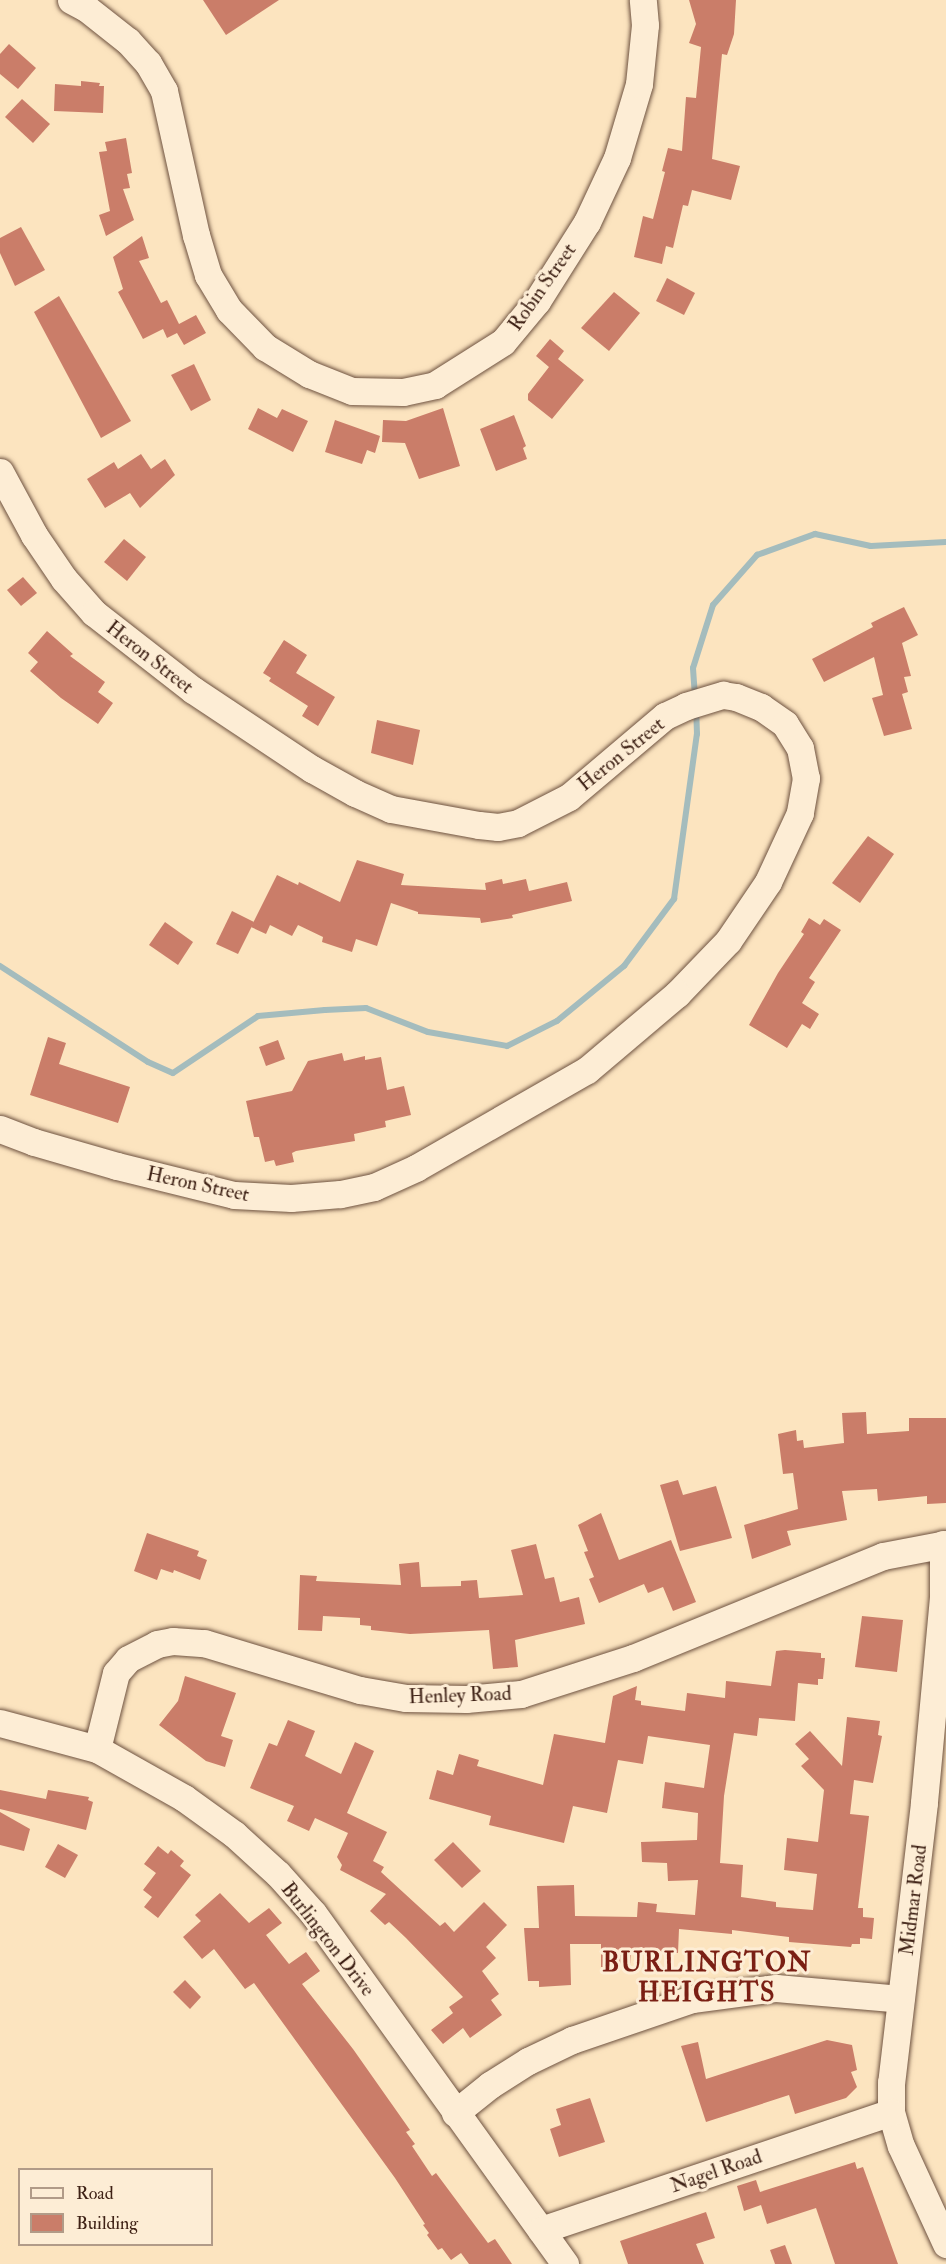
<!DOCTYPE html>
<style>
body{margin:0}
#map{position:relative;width:946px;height:2264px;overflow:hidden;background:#fce4bf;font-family:"IM FELL Double Pica",serif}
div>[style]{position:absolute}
.stream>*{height:6px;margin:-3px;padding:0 3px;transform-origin:3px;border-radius:3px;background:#a4bcbd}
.building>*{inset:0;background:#ca7d69}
.roads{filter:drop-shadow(0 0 2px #6e5240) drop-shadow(0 0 2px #6e5240)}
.minor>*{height:27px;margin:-13.5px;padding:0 13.5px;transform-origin:13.5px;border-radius:13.5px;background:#fdedd5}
span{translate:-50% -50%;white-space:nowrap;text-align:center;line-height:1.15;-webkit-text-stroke:6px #fdedd5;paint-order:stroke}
.street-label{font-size:20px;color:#3e2115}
.district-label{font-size:26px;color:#7a1f14;font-weight:700;letter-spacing:1.5px}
.legend{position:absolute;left:18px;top:2168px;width:195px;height:78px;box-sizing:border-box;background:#fdedd5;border:2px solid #b19b88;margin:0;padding:8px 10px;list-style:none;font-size:18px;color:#3e2115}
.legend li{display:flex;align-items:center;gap:12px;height:30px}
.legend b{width:30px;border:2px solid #b19b88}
</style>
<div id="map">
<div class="stream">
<div style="left:695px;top:697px;width:29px;rotate:-94deg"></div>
<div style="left:693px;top:668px;width:66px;rotate:-72.4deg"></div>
<div style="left:713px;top:605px;width:67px;rotate:-48.7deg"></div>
<div style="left:757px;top:555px;width:62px;rotate:-19.9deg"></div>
<div style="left:815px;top:534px;width:57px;rotate:12.1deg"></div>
<div style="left:871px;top:546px;width:75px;rotate:-3.1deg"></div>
<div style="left:0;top:966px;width:176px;rotate:33deg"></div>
<div style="left:148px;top:1062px;width:27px;rotate:24deg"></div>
<div style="left:173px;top:1073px;width:102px;rotate:-33.8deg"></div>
<div style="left:258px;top:1016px;width:67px;rotate:-5.1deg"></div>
<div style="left:325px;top:1010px;width:41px;rotate:-2.8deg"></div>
<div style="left:366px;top:1008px;width:66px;rotate:21.2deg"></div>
<div style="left:428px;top:1032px;width:80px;rotate:10deg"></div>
<div style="left:507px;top:1046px;width:56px;rotate:-26.6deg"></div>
<div style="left:557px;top:1021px;width:87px;rotate:-39.4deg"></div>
<div style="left:624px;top:966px;width:84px;rotate:-53.3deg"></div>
<div style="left:674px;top:899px;width:167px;rotate:-82.1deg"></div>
<div style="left:697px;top:734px;width:24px;rotate:-92deg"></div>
</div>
<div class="building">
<div style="clip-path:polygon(203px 0,279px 0,226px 35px)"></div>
<div style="clip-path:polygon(689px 0,736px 0,734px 34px,727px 55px,722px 54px,712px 159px,740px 166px,731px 200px,692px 190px,688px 206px,683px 205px,673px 248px,666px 246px,662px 264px,634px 257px,643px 216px,653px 219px,665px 172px,662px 171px,668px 148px,682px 151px,686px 97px,696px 98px,701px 47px,689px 43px,696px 24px)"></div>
<div style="clip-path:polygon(9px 44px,36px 68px,18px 89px,0 74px,0 54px)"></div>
<div style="clip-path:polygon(81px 81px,100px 83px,99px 86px,104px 86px,103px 113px,54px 111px,55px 84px,81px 86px)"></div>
<div style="clip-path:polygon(22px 99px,50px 124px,33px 143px,5px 117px)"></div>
<div style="clip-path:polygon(126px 138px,132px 173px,127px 174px,130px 188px,123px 189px,134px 220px,106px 236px,99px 215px,110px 211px,99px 152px,107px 151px,105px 142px)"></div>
<div style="clip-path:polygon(21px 227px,45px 270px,15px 286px,0 253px,0 238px)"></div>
<div style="clip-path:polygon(142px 236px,149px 258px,139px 261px,161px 303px,167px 300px,179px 324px,196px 315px,206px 333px,184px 345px,177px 333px,167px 338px,163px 329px,143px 339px,118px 292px,123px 289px,113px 257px)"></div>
<div style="clip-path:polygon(667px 278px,695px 293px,684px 315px,656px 301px)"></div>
<div style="clip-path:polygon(614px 292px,640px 313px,609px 351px,581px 328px)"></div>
<div style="clip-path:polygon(59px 296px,131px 421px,101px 438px,34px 312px)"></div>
<div style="clip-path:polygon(550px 339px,564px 351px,558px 359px,584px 380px,552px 419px,528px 400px,528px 394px,549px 367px,536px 356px)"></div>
<div style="clip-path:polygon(194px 364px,211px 400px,191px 411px,171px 375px)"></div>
<div style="clip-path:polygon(258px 408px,277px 418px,282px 409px,308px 421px,293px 452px,248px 429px)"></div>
<div style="clip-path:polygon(443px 408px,460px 466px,419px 479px,405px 443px,382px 442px,383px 420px,406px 421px)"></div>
<div style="clip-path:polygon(514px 415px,526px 446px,523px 448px,527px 459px,496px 471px,480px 429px)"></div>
<div style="clip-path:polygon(335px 420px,380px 436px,375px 453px,367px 450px,362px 464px,325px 452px)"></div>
<div style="clip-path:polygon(141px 454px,151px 469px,165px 459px,175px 475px,140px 508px,130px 493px,105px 508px,87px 479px,114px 462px,118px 469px)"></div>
<div style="clip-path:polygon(124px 539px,146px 557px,127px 581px,104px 562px)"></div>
<div style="clip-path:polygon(23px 577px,37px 593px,21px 606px,7px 590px)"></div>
<div style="clip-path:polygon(904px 607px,918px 635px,902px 643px,911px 676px,904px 677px,908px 692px,902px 694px,912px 729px,884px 736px,872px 698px,883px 695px,874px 657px,824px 682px,812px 659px,873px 627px,871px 623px)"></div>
<div style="clip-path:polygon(47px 631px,73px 654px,70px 656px,105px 682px,98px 692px,113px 703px,98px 724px,61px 698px,30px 671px,38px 662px,28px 653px)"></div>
<div style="clip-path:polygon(284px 640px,307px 655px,296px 673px,335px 697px,318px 726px,302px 716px,308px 706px,269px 681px,271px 678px,263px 673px)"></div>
<div style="clip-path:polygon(377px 720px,420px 730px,413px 765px,371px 753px)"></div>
<div style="clip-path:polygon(868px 836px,894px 854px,860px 903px,832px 883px)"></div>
<div style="clip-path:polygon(357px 860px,404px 874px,401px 885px,486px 890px,485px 883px,502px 879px,503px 884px,526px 879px,529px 891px,567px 882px,572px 901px,512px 915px,513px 918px,481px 923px,480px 918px,418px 914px,418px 912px,391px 903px,377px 946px,356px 939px,352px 952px,322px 942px,323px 937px,298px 925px,292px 936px,270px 925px,266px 934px,251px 927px,277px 875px,298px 885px,299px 882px,340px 902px)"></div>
<div style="clip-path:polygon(232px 911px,254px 922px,238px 954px,216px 944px)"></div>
<div style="clip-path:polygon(809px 918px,820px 925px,824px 919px,841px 930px,809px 978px,815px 982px,802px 1003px,819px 1014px,810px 1029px,802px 1024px,787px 1048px,749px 1025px,778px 973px,804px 934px,801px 932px)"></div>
<div style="clip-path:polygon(165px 922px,193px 942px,178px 965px,149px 945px)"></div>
<div style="clip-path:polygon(48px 1037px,66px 1043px,59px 1064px,130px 1087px,118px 1123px,30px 1095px)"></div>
<div style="clip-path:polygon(278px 1040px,285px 1059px,266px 1066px,259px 1047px)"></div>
<div style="clip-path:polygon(342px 1053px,344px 1061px,365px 1056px,365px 1060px,381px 1057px,387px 1090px,404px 1086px,411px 1115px,385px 1121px,386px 1127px,354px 1134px,355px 1141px,296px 1151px,292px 1153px,294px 1162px,276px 1166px,274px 1160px,265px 1162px,259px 1137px,254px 1137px,246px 1101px,292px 1091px,308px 1061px)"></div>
<div style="clip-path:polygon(866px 1412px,867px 1434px,909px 1431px,909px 1418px,946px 1418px,946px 1503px,927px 1504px,927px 1496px,878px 1501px,877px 1489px,842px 1491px,847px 1520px,787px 1531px,791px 1545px,752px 1559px,744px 1525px,798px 1509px,793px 1473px,783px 1474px,778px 1434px,796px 1430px,797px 1441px,803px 1440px,804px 1448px,844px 1443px,842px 1413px)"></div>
<div style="clip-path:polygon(678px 1480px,683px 1495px,716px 1486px,732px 1538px,680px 1551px,660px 1485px)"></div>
<div style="clip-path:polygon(601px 1513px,619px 1560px,671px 1540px,696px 1602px,673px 1611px,663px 1587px,648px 1593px,644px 1584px,599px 1603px,589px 1579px,594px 1577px,584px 1552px,588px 1551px,578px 1525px)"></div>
<div style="clip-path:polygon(147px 1533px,199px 1551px,197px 1556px,207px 1560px,200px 1580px,174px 1570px,173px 1573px,161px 1569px,157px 1580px,134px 1571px)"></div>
<div style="clip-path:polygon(536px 1544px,545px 1579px,554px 1577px,560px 1602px,579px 1597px,585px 1624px,515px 1640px,518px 1667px,493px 1669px,489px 1630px,410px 1634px,371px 1630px,371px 1626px,360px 1625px,360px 1618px,323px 1616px,322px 1631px,298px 1630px,300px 1575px,317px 1576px,316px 1581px,401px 1585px,399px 1564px,419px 1562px,421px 1587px,461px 1586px,461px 1581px,477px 1580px,479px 1598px,523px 1595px,511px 1550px)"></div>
<div style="clip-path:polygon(862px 1616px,903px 1620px,897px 1672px,855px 1667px)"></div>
<div style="clip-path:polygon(785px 1650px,821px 1653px,821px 1658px,825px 1658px,823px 1679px,818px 1679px,818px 1685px,798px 1683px,795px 1721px,759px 1718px,757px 1736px,734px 1733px,724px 1796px,720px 1863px,743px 1865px,741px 1897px,776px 1902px,776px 1907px,813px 1910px,817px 1874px,784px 1870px,787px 1838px,818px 1842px,824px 1790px,801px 1766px,809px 1759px,795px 1744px,810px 1731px,842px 1766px,847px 1717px,880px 1721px,878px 1735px,882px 1736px,873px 1783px,854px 1780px,850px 1814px,869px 1816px,858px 1908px,863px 1908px,863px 1917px,874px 1918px,872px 1939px,860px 1938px,860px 1944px,852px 1944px,851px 1947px,789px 1942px,789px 1937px,732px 1930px,732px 1934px,679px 1929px,678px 1953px,631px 1949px,630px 1968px,601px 1967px,601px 1944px,570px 1944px,571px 1985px,539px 1987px,539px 1981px,528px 1981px,524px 1928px,539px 1928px,537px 1886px,574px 1885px,575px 1916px,637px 1917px,638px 1902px,657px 1904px,656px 1912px,695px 1915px,698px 1880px,668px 1881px,667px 1863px,642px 1862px,641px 1842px,697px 1840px,698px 1813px,662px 1808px,665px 1782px,704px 1788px,710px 1745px,648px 1736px,643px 1764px,618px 1760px,607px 1813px,573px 1806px,564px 1843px,489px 1825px,491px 1816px,429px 1799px,437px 1770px,453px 1775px,459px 1754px,479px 1760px,477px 1766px,543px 1785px,554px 1734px,605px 1743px,613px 1696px,637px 1686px,635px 1700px,641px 1701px,641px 1705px,685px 1711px,687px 1693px,725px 1698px,726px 1681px,771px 1686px,776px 1651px)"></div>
<div style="clip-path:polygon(185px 1676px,236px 1693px,221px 1736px,233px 1740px,225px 1767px,206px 1761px,159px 1725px,178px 1701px)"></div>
<div style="clip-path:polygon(288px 1720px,315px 1731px,305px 1756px,341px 1774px,355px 1742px,374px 1751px,347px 1813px,387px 1832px,373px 1861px,384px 1867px,381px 1872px,440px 1926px,445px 1922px,454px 1932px,484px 1902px,507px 1925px,486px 1947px,496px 1958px,482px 1971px,499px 1994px,491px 2000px,502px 2015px,470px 2038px,463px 2028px,443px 2044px,431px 2030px,453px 2013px,449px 2007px,463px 1997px,406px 1938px,389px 1922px,385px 1925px,370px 1911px,386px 1894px,340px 1870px,342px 1865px,337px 1857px,348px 1833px,315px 1818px,309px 1831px,287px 1821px,294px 1806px,250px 1788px,269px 1743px,277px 1746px)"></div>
<div style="clip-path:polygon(0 1790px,46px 1799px,48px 1790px,89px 1797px,88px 1800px,93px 1802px,86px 1830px,0 1809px)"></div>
<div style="clip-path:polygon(0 1812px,30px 1829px,24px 1851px,0 1845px)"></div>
<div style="clip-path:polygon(453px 1842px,481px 1871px,462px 1888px,434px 1860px)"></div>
<div style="clip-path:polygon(58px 1844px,78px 1855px,65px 1878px,45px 1867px)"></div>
<div style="clip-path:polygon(158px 1846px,168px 1854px,171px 1850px,184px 1861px,180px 1866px,191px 1875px,158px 1918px,144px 1907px,152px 1897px,143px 1890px,156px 1873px,144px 1864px)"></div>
<div style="clip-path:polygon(220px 1893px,249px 1923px,269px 1908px,282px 1923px,266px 1935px,289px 1964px,306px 1952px,320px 1971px,302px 1984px,353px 2049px,410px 2130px,406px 2132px,415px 2144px,412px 2146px,432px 2176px,436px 2173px,488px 2243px,495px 2239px,512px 2264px,469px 2264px,461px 2253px,451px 2260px,442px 2248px,438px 2250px,427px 2235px,429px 2233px,423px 2225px,425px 2224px,395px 2178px,254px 1983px,245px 1989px,214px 1949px,202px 1959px,183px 1937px,201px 1921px,195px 1915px)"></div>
<div style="clip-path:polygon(185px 1980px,201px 1997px,190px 2009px,173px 1992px)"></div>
<div style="clip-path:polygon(827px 2040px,852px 2045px,857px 2070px,851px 2072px,857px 2087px,846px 2098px,795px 2114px,789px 2095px,706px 2122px,681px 2046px,698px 2042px,706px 2079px)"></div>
<div style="clip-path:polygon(590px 2098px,605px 2142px,559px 2157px,550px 2129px,561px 2125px,556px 2109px)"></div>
<div style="clip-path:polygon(855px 2162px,857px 2169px,863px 2167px,898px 2264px,835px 2264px,816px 2208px,767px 2224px,761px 2205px,744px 2211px,737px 2186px,756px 2180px,760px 2192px)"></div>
<div style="clip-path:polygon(706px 2212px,715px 2238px,696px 2244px,704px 2264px,628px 2264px,620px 2241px)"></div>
<div style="clip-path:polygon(785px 2245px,792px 2264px,775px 2264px,770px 2250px)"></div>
</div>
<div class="roads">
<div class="minor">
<div style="left:71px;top:0;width:17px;rotate:28deg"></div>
<div style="left:86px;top:8px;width:53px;rotate:38.2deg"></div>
<div style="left:128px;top:41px;width:30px;rotate:48deg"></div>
<div style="left:148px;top:63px;width:32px;rotate:60deg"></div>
<div style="left:164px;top:91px;width:148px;rotate:77.5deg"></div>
<div style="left:196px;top:235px;width:42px;rotate:73.3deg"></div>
<div style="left:208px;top:275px;width:41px;rotate:59deg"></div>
<div style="left:229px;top:310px;width:52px;rotate:45.8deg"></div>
<div style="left:265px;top:347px;width:52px;rotate:31.5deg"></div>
<div style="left:309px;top:374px;width:46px;rotate:21.6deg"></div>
<div style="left:352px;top:391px;width:51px;rotate:1.1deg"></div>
<div style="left:403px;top:392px;width:33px;rotate:-12deg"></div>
<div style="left:435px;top:385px;width:80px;rotate:-32.3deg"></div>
<div style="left:503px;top:342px;width:53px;rotate:-50.3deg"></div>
<div style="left:537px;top:301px;width:93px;rotate:-57.7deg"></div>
<div style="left:587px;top:222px;width:71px;rotate:-64.9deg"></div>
<div style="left:617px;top:158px;width:77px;rotate:-73.4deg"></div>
<div style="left:639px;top:84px;width:59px;rotate:-84.2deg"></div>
<div style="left:645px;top:25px;width:25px;rotate:-95deg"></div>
<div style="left:0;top:472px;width:72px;rotate:61.6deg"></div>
<div style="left:34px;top:535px;width:53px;rotate:55.7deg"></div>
<div style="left:64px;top:579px;width:45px;rotate:48.6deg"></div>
<div style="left:94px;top:613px;width:125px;rotate:37.9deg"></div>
<div style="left:193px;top:690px;width:143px;rotate:33.6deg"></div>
<div style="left:312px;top:769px;width:49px;rotate:29.2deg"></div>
<div style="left:355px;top:793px;width:39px;rotate:24deg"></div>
<div style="left:391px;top:809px;width:89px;rotate:10.3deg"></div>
<div style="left:479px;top:825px;width:19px;rotate:6deg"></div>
<div style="left:498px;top:827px;width:20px;rotate:-11deg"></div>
<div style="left:518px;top:823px;width:57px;rotate:-27deg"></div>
<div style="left:569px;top:797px;width:126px;rotate:-40.2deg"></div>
<div style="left:665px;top:716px;width:23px;rotate:-25deg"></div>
<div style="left:686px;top:706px;width:39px;rotate:-17deg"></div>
<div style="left:723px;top:695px;width:13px;rotate:9deg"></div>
<div style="left:736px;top:697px;width:27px;rotate:22deg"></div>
<div style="left:761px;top:707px;width:29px;rotate:35deg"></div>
<div style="left:785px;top:724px;width:28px;rotate:58deg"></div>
<div style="left:800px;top:748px;width:31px;rotate:79deg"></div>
<div style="left:806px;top:778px;width:36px;rotate:100deg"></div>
<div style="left:800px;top:813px;width:76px;rotate:114.9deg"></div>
<div style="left:768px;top:882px;width:71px;rotate:124.1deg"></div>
<div style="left:728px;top:941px;width:74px;rotate:133.9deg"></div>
<div style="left:677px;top:994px;width:118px;rotate:139.8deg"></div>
<div style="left:587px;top:1070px;width:197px;rotate:150.2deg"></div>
<div style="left:416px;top:1168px;width:46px;rotate:155.7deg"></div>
<div style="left:374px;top:1187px;width:35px;rotate:168deg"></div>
<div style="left:340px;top:1194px;width:49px;rotate:175.3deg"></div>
<div style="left:291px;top:1198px;width:57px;rotate:-177deg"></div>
<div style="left:234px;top:1195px;width:121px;rotate:-166.1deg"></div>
<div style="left:117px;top:1166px;width:86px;rotate:-163.9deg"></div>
<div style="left:34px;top:1142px;width:36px;rotate:-159deg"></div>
<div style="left:943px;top:1544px;width:53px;rotate:90deg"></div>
<div style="left:943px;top:1597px;width:207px;rotate:95.3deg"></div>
<div style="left:924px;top:1803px;width:281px;rotate:96.7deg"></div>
<div style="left:891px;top:2082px;width:30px;rotate:90deg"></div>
<div style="left:891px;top:2112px;width:35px;rotate:74deg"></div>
<div style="left:901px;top:2146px;width:108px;rotate:65.3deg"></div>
<div style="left:0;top:1723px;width:100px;rotate:15deg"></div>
<div style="left:97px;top:1749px;width:100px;rotate:29.4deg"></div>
<div style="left:184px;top:1798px;width:62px;rotate:35.8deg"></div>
<div style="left:234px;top:1834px;width:59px;rotate:42.3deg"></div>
<div style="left:278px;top:1874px;width:52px;rotate:48.1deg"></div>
<div style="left:313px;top:1913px;width:432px;rotate:54.3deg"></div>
<div style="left:97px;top:1749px;width:78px;rotate:-76deg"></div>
<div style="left:116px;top:1673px;width:18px;rotate:-49deg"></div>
<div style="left:128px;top:1659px;width:33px;rotate:-27deg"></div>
<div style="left:157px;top:1644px;width:16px;rotate:-11deg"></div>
<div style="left:173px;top:1641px;width:31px;rotate:4deg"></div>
<div style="left:204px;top:1643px;width:163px;rotate:16.8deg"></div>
<div style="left:360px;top:1690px;width:47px;rotate:9.9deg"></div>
<div style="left:406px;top:1698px;width:60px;rotate:1deg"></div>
<div style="left:466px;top:1699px;width:55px;rotate:-5.2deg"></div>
<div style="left:521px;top:1694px;width:118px;rotate:-17.8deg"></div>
<div style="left:633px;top:1658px;width:270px;rotate:-22.2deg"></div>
<div style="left:883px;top:1556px;width:64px;rotate:-10.8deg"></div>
<div style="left:455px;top:2113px;width:45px;rotate:-38.7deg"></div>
<div style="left:490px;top:2085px;width:45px;rotate:-32.3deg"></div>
<div style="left:528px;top:2061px;width:49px;rotate:-25.5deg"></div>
<div style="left:572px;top:2040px;width:127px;rotate:-18.9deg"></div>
<div style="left:692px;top:1999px;width:85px;rotate:-7.5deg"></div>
<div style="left:776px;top:1988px;width:125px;rotate:5deg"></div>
<div style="left:541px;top:2230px;width:369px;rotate:-18.6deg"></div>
</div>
</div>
<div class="street-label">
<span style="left:542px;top:287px;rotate:-55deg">Robin Street</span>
<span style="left:150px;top:657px;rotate:38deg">Heron Street</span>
<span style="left:621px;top:754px;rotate:-39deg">Heron Street</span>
<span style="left:198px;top:1184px;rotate:12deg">Heron Street</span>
<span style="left:460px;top:1695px;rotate:-2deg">Henley Road</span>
<span style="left:913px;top:1900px;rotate:-83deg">Midmar Road</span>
<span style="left:328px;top:1939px;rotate:52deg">Burlington Drive</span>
<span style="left:716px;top:2171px;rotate:-19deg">Nagel Road</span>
</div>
<div class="district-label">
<span style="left:707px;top:1979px">BURLINGTON<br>HEIGHTS</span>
</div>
<ul class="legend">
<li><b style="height:8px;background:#fdedd5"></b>Road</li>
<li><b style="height:16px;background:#ca7d69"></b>Building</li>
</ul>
</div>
